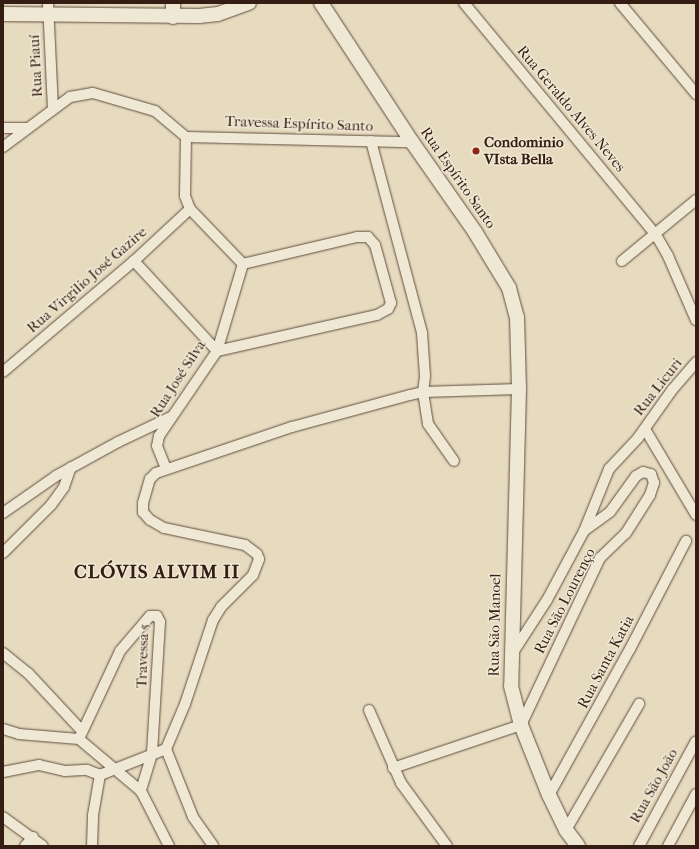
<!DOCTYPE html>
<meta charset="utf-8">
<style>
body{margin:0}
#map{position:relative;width:699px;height:849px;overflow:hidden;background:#e6dbbf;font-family:"IM FELL French Canon",serif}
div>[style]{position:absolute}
.roads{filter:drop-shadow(0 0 1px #624c3e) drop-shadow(0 0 1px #624c3e)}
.street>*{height:10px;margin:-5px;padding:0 5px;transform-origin:5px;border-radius:5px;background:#efe8d5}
.secondary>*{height:14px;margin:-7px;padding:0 7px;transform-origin:7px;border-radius:7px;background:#efe8d5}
.dots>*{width:11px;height:11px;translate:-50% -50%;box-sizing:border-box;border:2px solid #efe8d5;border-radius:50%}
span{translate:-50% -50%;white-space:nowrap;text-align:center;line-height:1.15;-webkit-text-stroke:3px #efe8d5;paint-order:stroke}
.street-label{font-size:15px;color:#361d13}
.poi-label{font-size:15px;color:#361d13;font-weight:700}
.left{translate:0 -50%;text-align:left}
.district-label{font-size:19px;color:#361d13;font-weight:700;letter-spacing:1px}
.frame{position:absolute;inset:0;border:4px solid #361d13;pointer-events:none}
</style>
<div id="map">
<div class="roads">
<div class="street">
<div style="left:48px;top:3px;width:105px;rotate:87.3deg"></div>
<div style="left:464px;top:3px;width:301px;rotate:50.4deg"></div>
<div style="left:656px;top:235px;width:24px;rotate:60deg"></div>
<div style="left:668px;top:256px;width:70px;rotate:66.4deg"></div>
<div style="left:620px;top:3px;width:119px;rotate:50.1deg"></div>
<div style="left:3px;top:128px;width:24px"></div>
<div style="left:186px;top:137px;width:226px;rotate:1.3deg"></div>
<div style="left:371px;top:141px;width:199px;rotate:75.1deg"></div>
<div style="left:422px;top:333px;width:43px;rotate:86deg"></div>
<div style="left:425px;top:376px;width:16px;rotate:97deg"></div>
<div style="left:423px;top:392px;width:32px;rotate:81deg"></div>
<div style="left:428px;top:424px;width:45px;rotate:54.9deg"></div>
<div style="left:3px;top:147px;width:84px;rotate:-36.7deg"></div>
<div style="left:70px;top:97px;width:23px;rotate:-10deg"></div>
<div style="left:93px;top:93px;width:65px;rotate:16.2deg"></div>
<div style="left:155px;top:111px;width:40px;rotate:40deg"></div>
<div style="left:186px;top:137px;width:59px;rotate:91deg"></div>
<div style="left:185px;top:196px;width:14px;rotate:69deg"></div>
<div style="left:190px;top:209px;width:76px;rotate:46.1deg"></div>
<div style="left:243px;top:264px;width:91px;rotate:106.6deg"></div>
<div style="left:217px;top:351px;width:103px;rotate:124.3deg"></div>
<div style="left:159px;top:436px;width:10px;rotate:101deg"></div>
<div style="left:157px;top:446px;width:24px;rotate:68deg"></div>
<div style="left:134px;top:261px;width:122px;rotate:47.3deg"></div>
<div style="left:217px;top:351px;width:164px;rotate:-12.7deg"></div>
<div style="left:377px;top:315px;width:13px;rotate:-29deg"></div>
<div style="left:388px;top:309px;width:7px;rotate:-63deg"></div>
<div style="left:391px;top:303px;width:60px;rotate:-105.4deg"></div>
<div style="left:375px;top:245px;width:11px;rotate:-131deg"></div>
<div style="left:368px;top:237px;width:11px;rotate:180deg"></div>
<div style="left:357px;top:237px;width:117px;rotate:166.7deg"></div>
<div style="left:622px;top:261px;width:96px;rotate:-39.5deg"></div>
<div style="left:3px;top:372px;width:172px;rotate:-40.3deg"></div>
<div style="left:134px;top:261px;width:76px;rotate:-42.9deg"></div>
<div style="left:645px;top:429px;width:100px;rotate:59.3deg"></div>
<div style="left:3px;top:513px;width:65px;rotate:-34.9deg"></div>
<div style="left:56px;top:476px;width:71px;rotate:-28.7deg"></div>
<div style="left:118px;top:442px;width:59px;rotate:-25.3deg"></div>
<div style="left:3px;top:553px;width:68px;rotate:-45deg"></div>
<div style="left:51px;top:505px;width:22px;rotate:-54deg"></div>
<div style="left:64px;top:487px;width:21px;rotate:-71deg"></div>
<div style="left:3px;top:653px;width:32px;rotate:39deg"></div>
<div style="left:28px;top:673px;width:79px;rotate:47deg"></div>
<div style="left:512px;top:654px;width:64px;rotate:-57.1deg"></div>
<div style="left:547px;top:600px;width:78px;rotate:-61.8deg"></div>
<div style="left:584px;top:531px;width:67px;rotate:-68deg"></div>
<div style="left:609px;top:469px;width:42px;rotate:-46.9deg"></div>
<div style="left:638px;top:438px;width:59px;rotate:-54.7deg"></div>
<div style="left:672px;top:390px;width:37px;rotate:-49deg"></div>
<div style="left:369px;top:710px;width:80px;rotate:66.3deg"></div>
<div style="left:401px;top:783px;width:78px;rotate:53.9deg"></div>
<div style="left:3px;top:729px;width:17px;rotate:17deg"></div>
<div style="left:19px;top:734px;width:60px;rotate:4.8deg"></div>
<div style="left:79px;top:739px;width:97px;rotate:-65deg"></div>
<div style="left:120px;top:651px;width:46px;rotate:-49.4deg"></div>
<div style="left:150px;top:616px;width:7px"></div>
<div style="left:157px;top:616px;width:7px;rotate:63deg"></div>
<div style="left:160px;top:622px;width:132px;rotate:93.5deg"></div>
<div style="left:152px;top:754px;width:39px;rotate:107deg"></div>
<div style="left:79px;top:739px;width:81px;rotate:40deg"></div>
<div style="left:141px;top:791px;width:62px;rotate:63deg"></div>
<div style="left:166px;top:749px;width:49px;rotate:-67.1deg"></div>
<div style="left:185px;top:704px;width:89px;rotate:-71.6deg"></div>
<div style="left:213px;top:620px;width:15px;rotate:-58deg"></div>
<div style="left:221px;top:607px;width:45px;rotate:-45deg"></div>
<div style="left:253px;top:575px;width:17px;rotate:-69deg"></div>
<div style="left:259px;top:559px;width:5px;rotate:-112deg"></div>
<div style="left:257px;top:554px;width:15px;rotate:-143deg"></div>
<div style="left:245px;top:545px;width:83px;rotate:-168.1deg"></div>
<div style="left:164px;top:528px;width:16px;rotate:-150deg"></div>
<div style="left:150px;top:520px;width:11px;rotate:-131deg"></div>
<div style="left:143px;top:512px;width:9px;rotate:-90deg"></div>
<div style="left:143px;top:503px;width:25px;rotate:-74deg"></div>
<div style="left:150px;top:479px;width:8px;rotate:-45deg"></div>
<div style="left:156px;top:473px;width:144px;rotate:-18.7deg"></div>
<div style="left:292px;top:427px;width:122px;rotate:-15.2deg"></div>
<div style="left:410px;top:395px;width:13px;rotate:-13deg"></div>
<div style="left:423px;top:392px;width:96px;rotate:-1.8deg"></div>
<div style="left:393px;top:768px;width:135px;rotate:-18.6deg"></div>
<div style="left:521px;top:725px;width:185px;rotate:-64.7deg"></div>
<div style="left:600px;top:558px;width:36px;rotate:-44deg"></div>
<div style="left:626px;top:533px;width:45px;rotate:-57.7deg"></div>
<div style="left:650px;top:495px;width:13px;rotate:-72deg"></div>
<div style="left:654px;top:483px;width:9px;rotate:-108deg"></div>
<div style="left:651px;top:474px;width:8px;rotate:-166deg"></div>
<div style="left:643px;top:472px;width:8px;rotate:150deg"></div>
<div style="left:636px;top:476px;width:44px;rotate:125.8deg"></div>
<div style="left:610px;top:512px;width:32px;rotate:144deg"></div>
<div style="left:3px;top:772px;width:37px;rotate:-11deg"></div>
<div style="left:39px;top:765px;width:27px;rotate:13deg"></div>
<div style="left:65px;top:771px;width:22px;rotate:-3deg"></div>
<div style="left:87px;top:770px;width:14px;rotate:21deg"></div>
<div style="left:549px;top:795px;width:167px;rotate:-61deg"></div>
<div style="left:630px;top:649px;width:122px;rotate:-62.6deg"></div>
<div style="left:3px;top:817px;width:49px;rotate:35.9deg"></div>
<div style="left:566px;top:830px;width:146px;rotate:-59.9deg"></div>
<div style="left:25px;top:846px;width:12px;rotate:-48deg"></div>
<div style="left:92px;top:846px;width:31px;rotate:-88deg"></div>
<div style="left:93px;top:815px;width:41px;rotate:-80.1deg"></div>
<div style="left:100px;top:775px;width:71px;rotate:-21.5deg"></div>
<div style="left:166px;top:749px;width:73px;rotate:68.3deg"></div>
<div style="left:193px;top:817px;width:35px;rotate:55deg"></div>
<div style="left:639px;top:846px;width:119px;rotate:-61.5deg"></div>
<div style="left:668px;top:846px;width:59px;rotate:-61.7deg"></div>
</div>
<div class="secondary">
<div style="left:321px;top:3px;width:166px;rotate:56.8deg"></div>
<div style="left:412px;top:142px;width:110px;rotate:55deg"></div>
<div style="left:475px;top:232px;width:66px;rotate:58.7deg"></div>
<div style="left:509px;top:288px;width:30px;rotate:75deg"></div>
<div style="left:517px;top:317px;width:72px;rotate:88.4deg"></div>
<div style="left:519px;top:389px;width:297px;rotate:91.5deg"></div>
<div style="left:511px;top:686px;width:40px;rotate:75.6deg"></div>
<div style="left:521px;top:725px;width:75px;rotate:68.2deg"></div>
<div style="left:549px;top:795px;width:39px;rotate:64deg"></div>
<div style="left:566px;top:830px;width:20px;rotate:53deg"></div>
<div style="left:3px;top:14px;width:196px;rotate:0.6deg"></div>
<div style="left:199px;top:16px;width:19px;rotate:-6deg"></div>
<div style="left:218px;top:14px;width:33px;rotate:-20deg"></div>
<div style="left:173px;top:17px;width:14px;rotate:-90deg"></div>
</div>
</div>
<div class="dots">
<div style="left:476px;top:151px;background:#8f2418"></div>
</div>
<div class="street-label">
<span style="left:36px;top:66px;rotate:-93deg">Rua Piauí</span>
<span style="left:571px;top:109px;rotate:50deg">Rua Geraldo Alves Neves</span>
<span style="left:299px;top:124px;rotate:2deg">Travessa Espírito Santo</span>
<span style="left:458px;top:178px;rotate:55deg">Rua Espírito Santo</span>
<span style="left:87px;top:280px;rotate:-41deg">Rua Virgilio José Gazire</span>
<span style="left:178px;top:379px;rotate:-57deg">Rua José Silva</span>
<span style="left:658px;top:387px;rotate:-52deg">Rua Licuri</span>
<span style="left:565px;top:601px;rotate:-63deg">Rua São Lourenço</span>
<span style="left:495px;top:625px;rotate:-89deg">Rua São Manoel</span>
<span style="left:143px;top:656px;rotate:-88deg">Travessa 5</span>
<span style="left:606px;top:662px;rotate:-62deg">Rua Santa Katia</span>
<span style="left:654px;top:786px;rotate:-61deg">Rua São João</span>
</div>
<div class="poi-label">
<span class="left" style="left:484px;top:151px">Condominio<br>VIsta Bella</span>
</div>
<div class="district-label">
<span style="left:157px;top:573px">CLÓVIS ALVIM II</span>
</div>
<div class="frame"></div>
</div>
